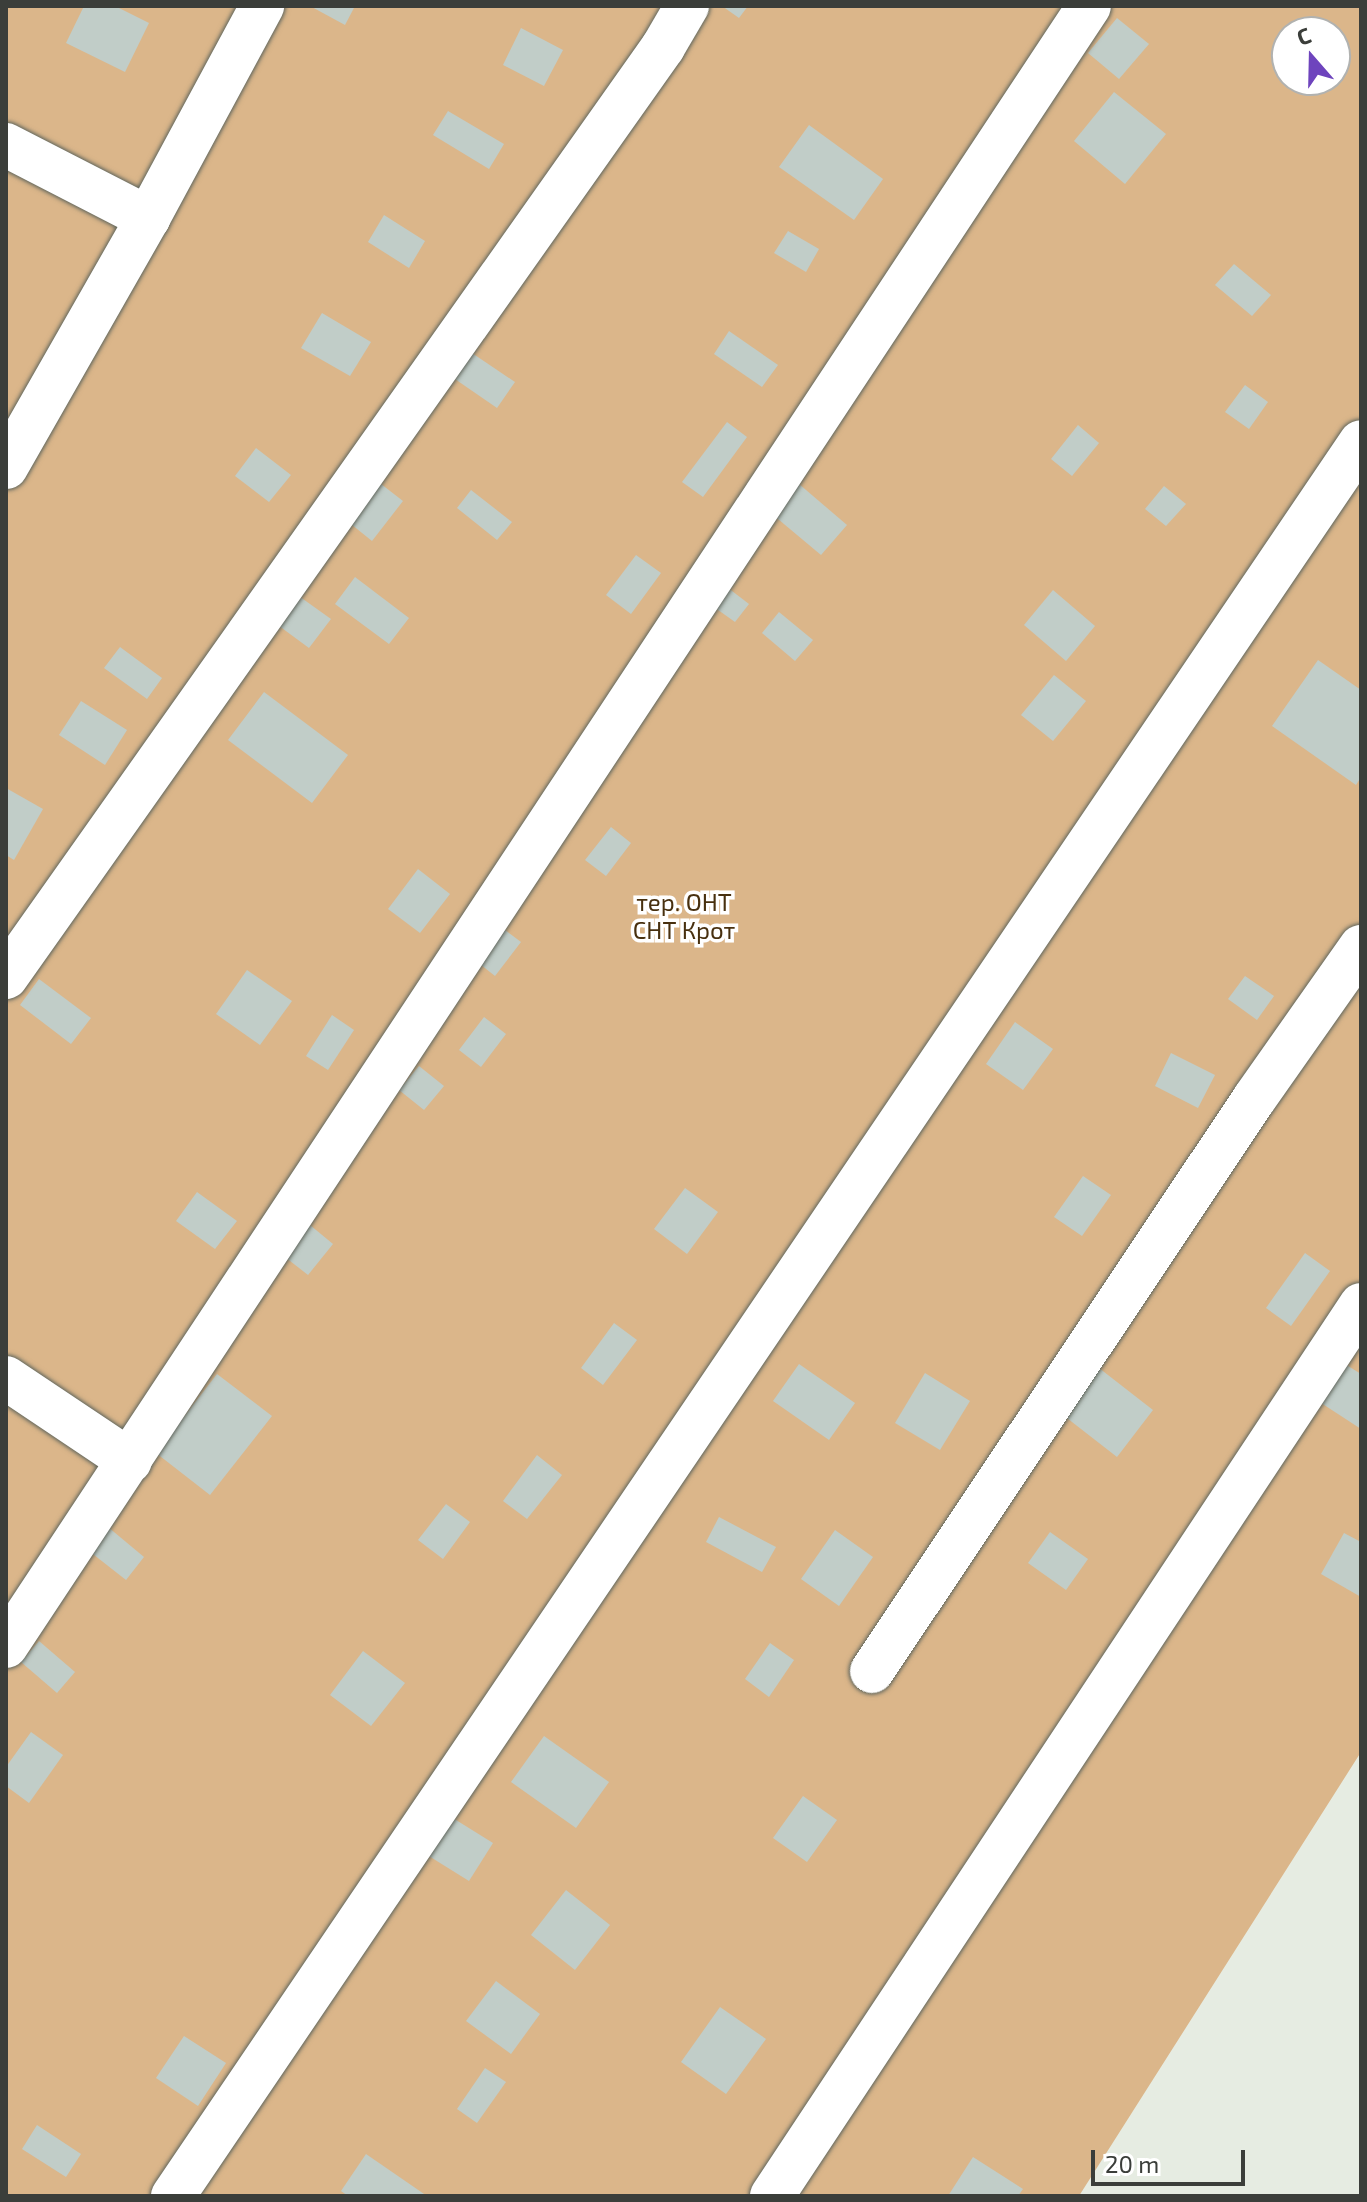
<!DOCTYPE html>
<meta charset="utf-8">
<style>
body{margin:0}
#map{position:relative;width:1367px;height:2202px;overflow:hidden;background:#e6ece2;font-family:"Exo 2",sans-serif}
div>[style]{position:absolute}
.green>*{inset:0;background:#dbb68a}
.building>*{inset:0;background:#c1cdc8}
.roads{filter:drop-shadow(0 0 2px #5f655c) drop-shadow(0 0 2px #5f655c)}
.minor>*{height:44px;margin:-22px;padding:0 22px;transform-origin:22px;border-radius:22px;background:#fff}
span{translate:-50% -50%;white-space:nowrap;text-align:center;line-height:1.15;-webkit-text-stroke:7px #fff;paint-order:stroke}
.park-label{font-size:24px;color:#48300f}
.frame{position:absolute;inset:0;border:8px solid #3b3e3a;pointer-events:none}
.north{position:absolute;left:1271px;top:16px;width:80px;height:80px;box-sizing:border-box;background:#fff;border:2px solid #b1b2b0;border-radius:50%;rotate:340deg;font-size:22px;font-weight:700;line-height:32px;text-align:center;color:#3b3e3a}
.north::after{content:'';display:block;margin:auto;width:28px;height:36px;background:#6e44bd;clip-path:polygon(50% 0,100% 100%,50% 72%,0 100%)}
.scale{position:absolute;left:1091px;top:2150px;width:154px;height:36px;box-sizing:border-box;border:4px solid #3b3e3a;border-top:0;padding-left:10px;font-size:24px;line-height:28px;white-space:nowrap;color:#3b3e3a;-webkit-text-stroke:6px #fff;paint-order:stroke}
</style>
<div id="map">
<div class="green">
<div style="clip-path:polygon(evenodd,6px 6px,1361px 6px,1361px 1752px,1079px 2196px,6px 2196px,6px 6px,1287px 32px,1335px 32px,1335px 80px,1287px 80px,1287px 32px)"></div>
</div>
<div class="building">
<div style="clip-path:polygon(84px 6px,115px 6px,149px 23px,125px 72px,66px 43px)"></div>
<div style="clip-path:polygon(310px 6px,355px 6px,345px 25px)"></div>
<div style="clip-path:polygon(722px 6px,748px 6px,739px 18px)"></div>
<div style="clip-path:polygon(1117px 18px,1149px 44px,1119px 79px,1088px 53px)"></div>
<div style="clip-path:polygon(521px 28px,563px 50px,544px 86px,503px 65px)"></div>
<div style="clip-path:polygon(1114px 92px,1166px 134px,1125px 184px,1074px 141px)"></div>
<div style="clip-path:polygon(448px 111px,504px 144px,489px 169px,433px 135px)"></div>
<div style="clip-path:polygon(809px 125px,883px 179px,854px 220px,779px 167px)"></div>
<div style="clip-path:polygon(384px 215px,425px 241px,409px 268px,368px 242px)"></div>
<div style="clip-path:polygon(788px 231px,819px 249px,806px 272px,774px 253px)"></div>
<div style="clip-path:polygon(1234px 264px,1271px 295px,1252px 316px,1215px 285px)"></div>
<div style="clip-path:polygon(322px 313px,371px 342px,350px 376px,301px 348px)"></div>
<div style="clip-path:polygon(729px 331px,778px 365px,762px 387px,714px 354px)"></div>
<div style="clip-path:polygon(469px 351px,515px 382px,497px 408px,452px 377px)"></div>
<div style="clip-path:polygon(1245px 385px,1268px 402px,1249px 429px,1225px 412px)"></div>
<div style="clip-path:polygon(727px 422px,747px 437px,703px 497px,682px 482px)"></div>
<div style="clip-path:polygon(1078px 425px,1099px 443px,1072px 476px,1051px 459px)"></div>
<div style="clip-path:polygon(256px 448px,291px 475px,269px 502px,235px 476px)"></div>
<div style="clip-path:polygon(372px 477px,403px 501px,372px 541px,341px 516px)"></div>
<div style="clip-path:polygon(792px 478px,847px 525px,821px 555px,766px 509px)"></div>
<div style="clip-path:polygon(1164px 486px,1186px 504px,1166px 526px,1145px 509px)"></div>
<div style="clip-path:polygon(471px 490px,512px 522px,497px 540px,457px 508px)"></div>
<div style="clip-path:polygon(636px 555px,661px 573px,631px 614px,606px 595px)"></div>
<div style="clip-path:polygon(355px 577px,409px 618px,389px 644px,335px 604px)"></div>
<div style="clip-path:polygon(719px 581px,749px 604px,735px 622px,704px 600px)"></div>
<div style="clip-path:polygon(1053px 590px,1095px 626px,1066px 661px,1024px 625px)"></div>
<div style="clip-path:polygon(296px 594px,331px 619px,309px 648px,275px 623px)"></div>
<div style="clip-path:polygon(779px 612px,813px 640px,795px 661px,762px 633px)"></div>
<div style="clip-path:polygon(120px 647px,162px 678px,147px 699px,104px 668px)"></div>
<div style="clip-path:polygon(1318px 660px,1361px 690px,1361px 777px,1356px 785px,1272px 726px)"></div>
<div style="clip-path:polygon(1054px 675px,1086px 701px,1053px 741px,1021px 715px)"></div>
<div style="clip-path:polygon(264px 692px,348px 755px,312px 803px,228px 740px)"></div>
<div style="clip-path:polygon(81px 701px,127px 730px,105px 765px,59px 735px)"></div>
<div style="clip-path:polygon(6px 788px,43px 809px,14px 860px,6px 855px)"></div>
<div style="clip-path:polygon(611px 827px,631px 843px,606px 876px,585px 860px)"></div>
<div style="clip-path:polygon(418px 869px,450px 894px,420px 933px,388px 909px)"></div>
<div style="clip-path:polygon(497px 924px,521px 942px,495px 976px,471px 957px)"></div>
<div style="clip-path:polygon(247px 970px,292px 1001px,260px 1045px,216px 1014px)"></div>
<div style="clip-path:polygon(1245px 976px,1274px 996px,1257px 1020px,1228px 999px)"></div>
<div style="clip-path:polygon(39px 979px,91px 1018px,71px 1044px,20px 1005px)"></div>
<div style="clip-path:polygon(332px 1015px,354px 1030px,328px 1070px,306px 1056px)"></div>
<div style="clip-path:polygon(484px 1017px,506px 1034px,481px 1067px,459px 1050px)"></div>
<div style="clip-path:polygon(1015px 1022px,1053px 1049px,1023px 1090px,986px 1064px)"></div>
<div style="clip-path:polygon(1171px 1053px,1215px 1075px,1198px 1108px,1155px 1086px)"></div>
<div style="clip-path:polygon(419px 1066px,444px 1086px,424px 1110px,399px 1090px)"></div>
<div style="clip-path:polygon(1083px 1176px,1111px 1195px,1082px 1236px,1054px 1217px)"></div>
<div style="clip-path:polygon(685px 1188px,718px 1212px,687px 1254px,654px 1229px)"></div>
<div style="clip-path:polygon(197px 1192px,237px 1221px,215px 1249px,176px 1221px)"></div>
<div style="clip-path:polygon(310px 1225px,333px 1244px,308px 1275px,285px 1257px)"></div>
<div style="clip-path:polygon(1305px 1253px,1330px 1271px,1291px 1326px,1266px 1308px)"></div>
<div style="clip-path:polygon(614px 1323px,637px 1340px,603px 1385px,581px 1368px)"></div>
<div style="clip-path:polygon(1340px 1361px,1361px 1374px,1361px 1429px,1315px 1399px)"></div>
<div style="clip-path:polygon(799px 1364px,855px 1403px,829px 1440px,773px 1401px)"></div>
<div style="clip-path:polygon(1099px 1368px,1153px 1410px,1117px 1457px,1063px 1415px)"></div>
<div style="clip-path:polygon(925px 1373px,970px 1401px,940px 1450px,895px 1423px)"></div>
<div style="clip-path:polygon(217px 1374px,272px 1416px,210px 1495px,156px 1453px)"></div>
<div style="clip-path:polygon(537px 1455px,562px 1475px,527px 1519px,503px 1501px)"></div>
<div style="clip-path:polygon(446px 1504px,470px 1522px,443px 1559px,418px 1540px)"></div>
<div style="clip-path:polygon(719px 1517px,776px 1547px,762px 1572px,706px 1542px)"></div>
<div style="clip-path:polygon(108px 1527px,144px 1557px,126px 1580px,89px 1551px)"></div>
<div style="clip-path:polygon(835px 1530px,873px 1557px,839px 1606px,801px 1579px)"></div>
<div style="clip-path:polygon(1050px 1532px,1088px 1559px,1066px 1590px,1028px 1563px)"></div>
<div style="clip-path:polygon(1344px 1533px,1361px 1542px,1361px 1597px,1321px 1574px)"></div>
<div style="clip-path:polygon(39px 1641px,75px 1672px,57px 1693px,21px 1662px)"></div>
<div style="clip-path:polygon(770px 1643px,794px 1660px,769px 1697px,745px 1679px)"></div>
<div style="clip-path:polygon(363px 1651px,405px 1683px,371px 1726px,330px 1695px)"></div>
<div style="clip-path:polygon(31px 1732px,63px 1755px,29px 1803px,6px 1786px,6px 1767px)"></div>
<div style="clip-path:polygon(544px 1736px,609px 1782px,576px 1828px,511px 1782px)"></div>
<div style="clip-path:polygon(803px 1796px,837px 1820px,807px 1862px,773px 1838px)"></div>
<div style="clip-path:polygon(448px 1815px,493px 1843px,469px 1881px,424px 1853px)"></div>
<div style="clip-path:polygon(566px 1890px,610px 1925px,575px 1970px,531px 1935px)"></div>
<div style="clip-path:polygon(496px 1981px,540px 2014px,511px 2054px,466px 2021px)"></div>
<div style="clip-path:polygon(720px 2007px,766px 2039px,726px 2094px,681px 2062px)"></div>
<div style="clip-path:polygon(184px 2036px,226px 2063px,198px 2106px,156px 2078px)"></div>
<div style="clip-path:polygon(485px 2068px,506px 2082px,477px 2123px,457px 2109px)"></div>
<div style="clip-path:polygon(37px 2125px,81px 2154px,66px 2177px,22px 2149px)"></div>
<div style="clip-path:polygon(366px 2154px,427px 2196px,348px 2196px,341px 2191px)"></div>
<div style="clip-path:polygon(973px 2157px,1023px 2189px,1018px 2196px,948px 2196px)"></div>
</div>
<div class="roads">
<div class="minor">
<div style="left:6px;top:145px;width:160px;rotate:27.2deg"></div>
<div style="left:6px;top:467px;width:287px;rotate:-60.3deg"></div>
<div style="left:148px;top:218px;width:241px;rotate:-61.7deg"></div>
<div style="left:6px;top:977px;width:1139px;rotate:-54.76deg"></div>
<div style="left:663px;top:47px;width:48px;rotate:-59.7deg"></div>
<div style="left:6px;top:1378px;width:149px;rotate:33.8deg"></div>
<div style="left:6px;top:1646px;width:1965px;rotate:-56.56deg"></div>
<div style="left:872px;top:1671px;width:688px;rotate:-56.26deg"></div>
<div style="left:1254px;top:1099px;width:186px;rotate:-54.9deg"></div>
<div style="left:173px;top:2196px;width:2118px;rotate:-55.89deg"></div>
<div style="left:772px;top:2196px;width:1068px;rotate:-56.53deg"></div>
</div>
</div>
<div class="park-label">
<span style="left:684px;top:916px">тер. ОНТ<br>СНТ Крот</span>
</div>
<div class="frame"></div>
<div class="north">С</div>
<div class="scale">20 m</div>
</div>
